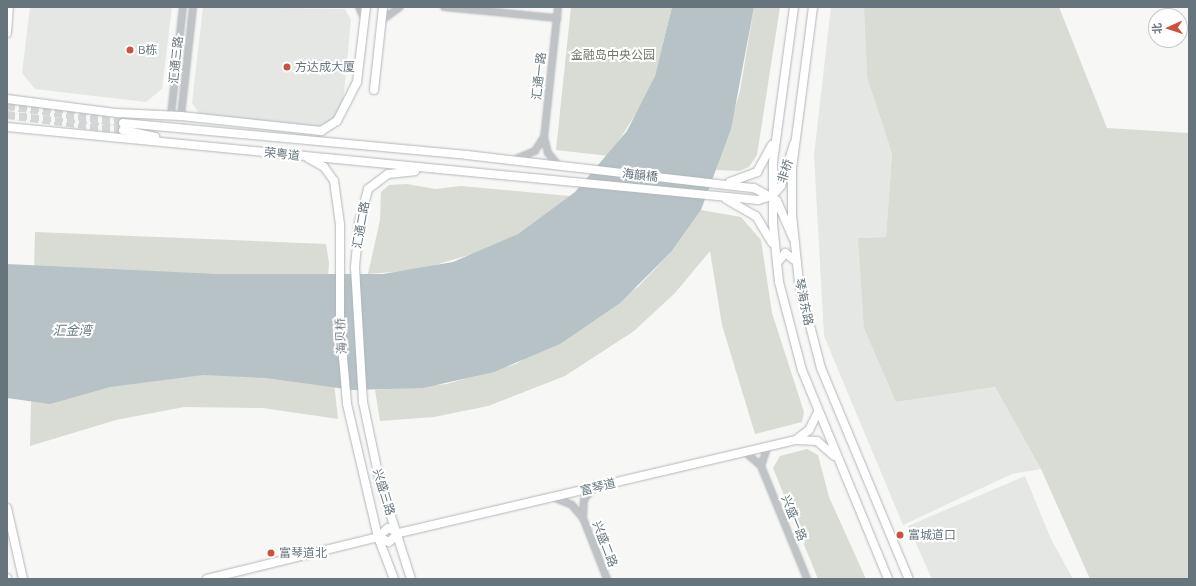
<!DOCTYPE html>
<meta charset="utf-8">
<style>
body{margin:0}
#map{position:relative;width:1196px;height:586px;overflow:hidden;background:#f7f7f5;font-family:Ubuntu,"Noto Sans SC",sans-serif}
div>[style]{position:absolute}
.built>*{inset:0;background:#e5e7e5}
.green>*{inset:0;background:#d8dcd5}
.water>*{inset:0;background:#b6c2c5}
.secondary-tunnel>*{height:8px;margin-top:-4px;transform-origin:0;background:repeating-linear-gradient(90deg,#d3d6d7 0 8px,transparent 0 12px)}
.roads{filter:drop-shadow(0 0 1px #b2b7ba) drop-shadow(0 0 1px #b2b7ba)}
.street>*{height:6px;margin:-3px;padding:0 3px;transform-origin:3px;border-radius:3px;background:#bfc3c6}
.secondary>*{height:8px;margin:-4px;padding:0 4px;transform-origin:4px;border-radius:4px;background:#fff}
.dots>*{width:11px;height:11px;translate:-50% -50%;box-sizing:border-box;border:2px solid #fff;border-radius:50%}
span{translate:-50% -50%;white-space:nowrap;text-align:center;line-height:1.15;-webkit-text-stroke:4px #fff;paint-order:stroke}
.poi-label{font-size:12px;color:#66757c}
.left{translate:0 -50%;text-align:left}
.park-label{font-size:12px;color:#6e7a68}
.street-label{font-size:12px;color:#66757c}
.water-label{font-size:13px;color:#667a7e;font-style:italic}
.frame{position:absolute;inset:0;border:8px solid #66757c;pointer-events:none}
.north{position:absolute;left:1148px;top:8px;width:40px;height:40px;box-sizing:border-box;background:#fff;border:1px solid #c2c8cb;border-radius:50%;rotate:267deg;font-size:11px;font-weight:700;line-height:16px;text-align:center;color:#66757c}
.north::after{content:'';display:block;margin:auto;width:14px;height:18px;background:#ce513e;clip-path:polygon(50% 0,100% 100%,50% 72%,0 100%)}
</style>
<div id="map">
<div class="built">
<div style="clip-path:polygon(30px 7px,172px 7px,162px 89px,146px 102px,35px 89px,22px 73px)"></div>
<div style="clip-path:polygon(203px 7px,345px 9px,351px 20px,343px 103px,335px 119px,320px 128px,200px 115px,192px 103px)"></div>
<div style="clip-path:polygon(831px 7px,864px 7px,867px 77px,892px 154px,886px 237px,858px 238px,896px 402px,995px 387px,1041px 469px,1012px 474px,903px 525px,824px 336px,814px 155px)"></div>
<div style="clip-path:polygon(1025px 476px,1051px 539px,1073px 579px,932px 579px,908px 526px)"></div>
</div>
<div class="green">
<div style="clip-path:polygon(571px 7px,672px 7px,655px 76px,642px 104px,609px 156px,556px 150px)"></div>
<div style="clip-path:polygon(754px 7px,780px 7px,757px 155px,749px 167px,739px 171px,716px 170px,740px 91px)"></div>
<div style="clip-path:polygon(864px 7px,1059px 7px,1107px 128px,1189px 133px,1189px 579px,1090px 579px,1041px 469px,995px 387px,896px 402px,864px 328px,858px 238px,886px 237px,892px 154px,867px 77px)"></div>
<div style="clip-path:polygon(407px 184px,435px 189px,461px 186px,570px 196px,518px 234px,486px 250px,418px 270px,368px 274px,380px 220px,381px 192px,389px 185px)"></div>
<div style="clip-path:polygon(701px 210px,741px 217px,761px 240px,772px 313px,804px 412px,802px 422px,755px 434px,722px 325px,710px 251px,675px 293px,634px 331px,565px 376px,488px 406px,434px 417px,380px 421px,375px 390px,447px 384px,516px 364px,638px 287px,671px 252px)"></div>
<div style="clip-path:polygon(35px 232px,326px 244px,329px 263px,326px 307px,338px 419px,263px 408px,184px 407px,116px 420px,30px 446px)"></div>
<div style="clip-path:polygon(807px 449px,818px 455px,829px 497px,866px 579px,818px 579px,773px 468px,780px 456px)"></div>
</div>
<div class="water">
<div style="clip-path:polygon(672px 7px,754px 7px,731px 129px,701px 210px,671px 252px,620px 303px,560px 344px,494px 372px,423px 388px,353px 390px,266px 378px,203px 375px,110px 387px,50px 404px,7px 398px,7px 264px,216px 274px,383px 274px,453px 262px,518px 234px,575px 192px,627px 131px,655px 76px)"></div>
</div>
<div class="secondary-tunnel">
<div style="left:7px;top:106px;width:117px;rotate:8.3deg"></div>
<div style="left:7px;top:115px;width:117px;rotate:7.4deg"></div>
</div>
<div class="roads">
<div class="street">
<div style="left:359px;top:7px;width:12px;rotate:66deg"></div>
<div style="left:444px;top:7px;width:114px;rotate:5.6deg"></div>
<div style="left:558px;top:7px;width:131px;rotate:96.1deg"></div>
<div style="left:544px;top:137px;width:16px;rotate:76deg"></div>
<div style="left:548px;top:153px;width:17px;rotate:50deg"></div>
<div style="left:382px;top:20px;width:22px;rotate:-36deg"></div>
<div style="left:171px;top:115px;width:109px;rotate:-83.7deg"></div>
<div style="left:181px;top:116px;width:110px;rotate:-83.7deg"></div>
<div style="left:516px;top:159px;width:21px;rotate:-23deg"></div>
<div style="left:535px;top:151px;width:15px;rotate:-58deg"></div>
<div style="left:745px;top:452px;width:21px;rotate:41deg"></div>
<div style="left:761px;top:466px;width:122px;rotate:67.8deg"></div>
<div style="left:761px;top:466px;width:21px;rotate:-71deg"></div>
<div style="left:555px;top:498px;width:18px;rotate:22deg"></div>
<div style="left:572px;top:505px;width:17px;rotate:50deg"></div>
<div style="left:583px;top:518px;width:66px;rotate:68.5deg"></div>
<div style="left:583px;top:518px;width:18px;rotate:-87deg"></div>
<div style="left:584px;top:500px;width:14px;rotate:-54deg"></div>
</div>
<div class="secondary">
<div style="left:794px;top:7px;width:157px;rotate:97.7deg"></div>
<div style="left:773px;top:163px;width:61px;rotate:90deg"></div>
<div style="left:773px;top:224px;width:58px;rotate:84.1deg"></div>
<div style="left:779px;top:282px;width:91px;rotate:75.4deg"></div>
<div style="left:802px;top:370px;width:226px;rotate:67.6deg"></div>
<div style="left:813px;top:7px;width:162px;rotate:97.4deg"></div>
<div style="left:792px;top:168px;width:47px;rotate:90deg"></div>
<div style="left:792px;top:215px;width:68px;rotate:84.1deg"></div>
<div style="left:799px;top:283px;width:88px;rotate:75.5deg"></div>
<div style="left:821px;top:368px;width:229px;rotate:67.4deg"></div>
<div style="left:7px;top:33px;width:26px;rotate:-86deg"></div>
<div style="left:374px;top:90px;width:83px;rotate:-83.8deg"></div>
<div style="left:7px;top:99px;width:111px;rotate:7.3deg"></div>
<div style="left:117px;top:113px;width:64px;rotate:2.7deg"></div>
<div style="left:181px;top:116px;width:141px;rotate:6.1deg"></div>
<div style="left:321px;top:131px;width:19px;rotate:-32deg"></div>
<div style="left:337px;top:121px;width:44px;rotate:-62.9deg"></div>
<div style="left:357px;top:82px;width:76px;rotate:-83.2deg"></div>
<div style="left:123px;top:123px;width:345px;rotate:5.3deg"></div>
<div style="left:467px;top:155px;width:289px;rotate:6.6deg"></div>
<div style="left:754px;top:188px;width:26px;rotate:29deg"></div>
<div style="left:777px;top:201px;width:40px;rotate:66.6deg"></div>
<div style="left:7px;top:127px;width:755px;rotate:5.55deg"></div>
<div style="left:758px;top:200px;width:15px;rotate:-16deg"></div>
<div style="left:772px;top:196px;width:13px;rotate:-48deg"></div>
<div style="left:781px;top:186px;width:44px;rotate:-72.8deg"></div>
<div style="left:123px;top:130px;width:33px;rotate:12deg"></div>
<div style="left:308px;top:158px;width:18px;rotate:29deg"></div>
<div style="left:324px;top:167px;width:17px;rotate:54deg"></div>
<div style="left:334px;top:181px;width:43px;rotate:82.1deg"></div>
<div style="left:340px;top:224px;width:98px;rotate:90deg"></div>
<div style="left:340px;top:322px;width:82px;rotate:85.1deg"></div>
<div style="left:347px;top:404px;width:137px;rotate:76.9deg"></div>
<div style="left:378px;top:537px;width:45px;rotate:69.1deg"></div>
<div style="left:730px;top:182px;width:29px;rotate:-20deg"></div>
<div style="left:757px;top:172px;width:31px;rotate:-61deg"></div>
<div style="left:726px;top:199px;width:34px;rotate:30deg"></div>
<div style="left:756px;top:216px;width:31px;rotate:59deg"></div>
<div style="left:777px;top:263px;width:13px;rotate:-51deg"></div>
<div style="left:785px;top:253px;width:14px;rotate:36deg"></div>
<div style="left:797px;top:439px;width:15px;rotate:-37deg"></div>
<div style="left:809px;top:430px;width:20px;rotate:-63deg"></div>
<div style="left:7px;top:508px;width:73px;rotate:77.3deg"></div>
<div style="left:399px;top:533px;width:408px;rotate:-13.2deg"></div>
<div style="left:796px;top:440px;width:21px;rotate:3deg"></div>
<div style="left:817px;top:441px;width:23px;rotate:41deg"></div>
<div style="left:378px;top:537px;width:13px;rotate:-42deg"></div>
<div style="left:388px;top:528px;width:12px;rotate:24deg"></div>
<div style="left:378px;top:537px;width:12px;rotate:24deg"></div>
<div style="left:389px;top:542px;width:13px;rotate:-42deg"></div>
<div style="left:7px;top:578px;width:1px;rotate:90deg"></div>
<div style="left:207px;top:579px;width:176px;rotate:-13.8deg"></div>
<div style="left:411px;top:579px;width:106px;rotate:-107.6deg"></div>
<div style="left:379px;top:478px;width:78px;rotate:-101.9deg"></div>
<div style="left:363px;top:402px;width:135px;rotate:-93.4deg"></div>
<div style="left:355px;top:267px;width:44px;rotate:-84.8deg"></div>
<div style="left:359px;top:223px;width:35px;rotate:-75deg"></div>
<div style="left:368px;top:189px;width:25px;rotate:-37deg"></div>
<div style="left:388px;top:174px;width:27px;rotate:-6deg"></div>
</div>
</div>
<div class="dots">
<div style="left:130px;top:50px;background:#ce513e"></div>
<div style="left:287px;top:67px;background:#ce513e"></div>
<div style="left:900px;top:535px;background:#ce513e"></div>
<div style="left:271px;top:553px;background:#ce513e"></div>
</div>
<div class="poi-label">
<span class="left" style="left:138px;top:50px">B栋</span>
<span class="left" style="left:295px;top:67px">方达成大厦</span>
<span class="left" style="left:908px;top:535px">富城道口</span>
<span class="left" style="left:279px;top:553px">富琴道北</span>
</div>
<div class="park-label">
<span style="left:613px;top:55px">金融岛中央公园</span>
</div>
<div class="street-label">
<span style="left:176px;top:60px;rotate:-84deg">汇通三路</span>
<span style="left:539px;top:76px;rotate:-84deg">汇通一路</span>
<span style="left:282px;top:154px;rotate:6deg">荣粤道</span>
<span style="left:785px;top:171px;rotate:-72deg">非桥</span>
<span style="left:640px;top:175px;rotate:6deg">海韻橋</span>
<span style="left:361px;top:225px;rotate:-80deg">汇通二路</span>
<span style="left:804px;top:302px;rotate:78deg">琴海东路</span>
<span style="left:341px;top:336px;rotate:-93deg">海贝桥</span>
<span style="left:598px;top:487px;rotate:-14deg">富琴道</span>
<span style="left:384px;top:492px;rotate:73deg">兴盛三路</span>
<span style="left:794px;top:518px;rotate:68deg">兴盛一路</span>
<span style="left:605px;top:544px;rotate:69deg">兴盛二路</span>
</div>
<div class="water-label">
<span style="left:72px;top:330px">汇金湾</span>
</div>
<div class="frame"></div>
<div class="north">北</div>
</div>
